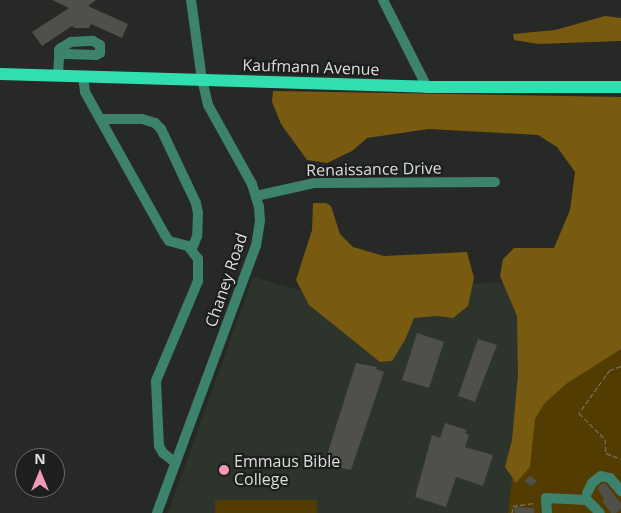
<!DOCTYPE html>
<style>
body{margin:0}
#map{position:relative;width:621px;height:513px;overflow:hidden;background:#262925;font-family:"Open Sans",sans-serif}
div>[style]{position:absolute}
.built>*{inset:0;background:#2c342b}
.green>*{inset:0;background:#533c02}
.forest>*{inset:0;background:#785a10}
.building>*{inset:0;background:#4f504a}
.path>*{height:1px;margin-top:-0.5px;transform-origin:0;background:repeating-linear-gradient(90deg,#7b7e7a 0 5px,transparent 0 7.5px)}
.minor>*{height:10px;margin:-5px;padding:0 5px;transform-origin:5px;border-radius:5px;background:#3d826c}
.major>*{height:12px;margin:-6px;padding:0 6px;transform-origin:6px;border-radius:6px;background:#30deaf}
.dots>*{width:14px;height:14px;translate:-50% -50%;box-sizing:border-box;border:2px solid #1c1f1c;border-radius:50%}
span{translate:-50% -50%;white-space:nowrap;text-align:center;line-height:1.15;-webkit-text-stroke:4.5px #1c1f1c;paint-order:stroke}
.street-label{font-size:16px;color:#dddfdc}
.poi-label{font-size:16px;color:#dddfdc}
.left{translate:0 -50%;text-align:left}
.north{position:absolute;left:15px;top:448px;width:50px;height:50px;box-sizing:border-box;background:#1c1f1c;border:1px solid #696c69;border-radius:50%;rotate:0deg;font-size:14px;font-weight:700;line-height:20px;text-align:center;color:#dddfdc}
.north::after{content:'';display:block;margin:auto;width:18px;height:22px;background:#f09ab7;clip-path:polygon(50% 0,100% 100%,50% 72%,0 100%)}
</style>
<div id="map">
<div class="built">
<div style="clip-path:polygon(253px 277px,303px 291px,535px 281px,508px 513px,168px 513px)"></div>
</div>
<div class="green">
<div style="clip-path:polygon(621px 241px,621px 513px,508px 513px,535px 281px)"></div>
<div style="clip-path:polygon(215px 500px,317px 500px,317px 513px,215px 513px)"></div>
</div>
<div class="forest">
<div style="clip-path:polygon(605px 16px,621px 18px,621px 41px,538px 44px,514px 40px,513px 34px,555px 30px)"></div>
<div style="clip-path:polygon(273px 91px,621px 97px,621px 349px,566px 384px,544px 404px,535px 419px,530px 467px,516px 483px,505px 467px,512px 440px,518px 375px,517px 316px,500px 276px,503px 259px,514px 248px,554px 248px,570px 210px,575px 172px,557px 147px,538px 135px,429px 129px,367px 138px,352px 151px,327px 163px,307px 160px,281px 124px,272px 102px)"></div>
<div style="clip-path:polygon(313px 203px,326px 203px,331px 206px,340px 234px,353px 247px,384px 256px,467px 252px,474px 278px,468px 306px,453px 318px,436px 316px,414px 318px,405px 340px,392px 361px,380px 362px,309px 305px,296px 280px,312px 230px)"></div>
</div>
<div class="building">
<div style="clip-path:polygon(52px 0,96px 0,88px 6px,128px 24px,122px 38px,91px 24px,89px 28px,75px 28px,72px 26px,42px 46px,32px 32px,69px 8px)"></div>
<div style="clip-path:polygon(417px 333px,444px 342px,429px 388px,402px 380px)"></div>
<div style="clip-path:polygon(478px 339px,497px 345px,475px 402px,458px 396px)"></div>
<div style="clip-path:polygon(356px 363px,377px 367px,376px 369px,384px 372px,351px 470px,331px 466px,332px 464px,325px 461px)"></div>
<div style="clip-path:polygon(445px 423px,467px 430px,465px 433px,469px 435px,465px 447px,493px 455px,483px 486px,456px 477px,446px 507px,415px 497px,432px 435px,440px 438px)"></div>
<div style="clip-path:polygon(530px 476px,537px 481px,531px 486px,524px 481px)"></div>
<div style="clip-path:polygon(603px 483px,606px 484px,621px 504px,621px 509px,616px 513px,611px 513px,602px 501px,604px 499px,597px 488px)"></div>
<div style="clip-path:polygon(514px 507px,534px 508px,534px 513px,515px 513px)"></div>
</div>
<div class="path">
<div style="left:621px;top:366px;width:12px;rotate:160deg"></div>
<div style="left:610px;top:370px;width:6px;rotate:129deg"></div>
<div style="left:606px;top:375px;width:47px;rotate:125.4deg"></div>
<div style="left:579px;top:413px;width:37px;rotate:45deg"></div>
<div style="left:605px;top:439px;width:14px;rotate:86deg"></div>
<div style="left:606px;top:453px;width:16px;rotate:22deg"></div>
<div style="left:512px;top:513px;width:7px;rotate:-82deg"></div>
<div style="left:513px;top:506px;width:21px;rotate:-8deg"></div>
</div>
<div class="minor">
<div style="left:383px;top:0;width:97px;rotate:63.2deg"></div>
<div style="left:58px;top:76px;width:22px;rotate:-87deg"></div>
<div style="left:59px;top:54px;width:4px;rotate:-90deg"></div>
<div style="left:59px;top:50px;width:3px;rotate:-45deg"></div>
<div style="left:61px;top:48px;width:12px;rotate:-31deg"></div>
<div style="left:71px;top:42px;width:22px;rotate:-3deg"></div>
<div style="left:93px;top:41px;width:8px;rotate:30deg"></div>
<div style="left:100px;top:45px;width:8px;rotate:90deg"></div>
<div style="left:100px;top:53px;width:4px;rotate:153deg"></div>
<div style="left:96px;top:55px;width:37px;rotate:-178deg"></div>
<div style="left:83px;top:77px;width:15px;rotate:82deg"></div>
<div style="left:85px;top:92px;width:164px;rotate:60.8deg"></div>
<div style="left:165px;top:235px;width:7px;rotate:56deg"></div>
<div style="left:169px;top:241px;width:20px;rotate:15deg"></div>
<div style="left:188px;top:246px;width:16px;rotate:52deg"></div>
<div style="left:198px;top:259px;width:22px;rotate:90deg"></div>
<div style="left:198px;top:281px;width:108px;rotate:112.8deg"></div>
<div style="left:156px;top:381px;width:65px;rotate:87.4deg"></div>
<div style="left:159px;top:446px;width:8px;rotate:60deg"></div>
<div style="left:163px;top:453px;width:16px;rotate:38deg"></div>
<div style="left:100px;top:119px;width:42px"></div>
<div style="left:142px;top:119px;width:14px;rotate:17deg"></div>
<div style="left:155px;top:123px;width:8px;rotate:45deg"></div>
<div style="left:161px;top:129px;width:82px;rotate:64.7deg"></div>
<div style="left:196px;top:203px;width:10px;rotate:79deg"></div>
<div style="left:198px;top:213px;width:23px;rotate:92deg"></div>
<div style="left:197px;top:236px;width:14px;rotate:111deg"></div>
<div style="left:256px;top:196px;width:59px;rotate:-12.6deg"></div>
<div style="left:314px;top:183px;width:181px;rotate:-0.3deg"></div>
<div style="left:587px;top:493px;width:11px;rotate:-63deg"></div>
<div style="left:592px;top:483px;width:11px;rotate:-38deg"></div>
<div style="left:601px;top:476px;width:9px;rotate:13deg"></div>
<div style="left:610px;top:478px;width:17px;rotate:50deg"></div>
<div style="left:157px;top:513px;width:285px;rotate:-69.7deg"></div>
<div style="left:256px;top:246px;width:25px;rotate:-81deg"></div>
<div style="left:260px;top:221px;width:14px;rotate:-94deg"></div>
<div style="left:259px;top:207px;width:24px;rotate:-107deg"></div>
<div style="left:252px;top:184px;width:90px;rotate:-119.1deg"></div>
<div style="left:208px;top:105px;width:26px;rotate:-103deg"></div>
<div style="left:202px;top:80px;width:81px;rotate:-97.8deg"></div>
<div style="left:547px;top:513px;width:15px;rotate:-94deg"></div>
<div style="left:546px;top:498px;width:41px;rotate:2.8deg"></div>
<div style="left:587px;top:500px;width:18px;rotate:45deg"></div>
</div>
<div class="major">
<div style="left:0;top:74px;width:427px;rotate:1.7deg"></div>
<div style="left:427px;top:87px;width:194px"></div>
</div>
<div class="dots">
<div style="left:224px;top:470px;background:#f09ab7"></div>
</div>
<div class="street-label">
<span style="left:311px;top:67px;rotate:2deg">Kaufmann Avenue</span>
<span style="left:374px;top:169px;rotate:-1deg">Renaissance Drive</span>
<span style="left:226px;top:280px;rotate:-71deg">Chaney Road</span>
</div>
<div class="poi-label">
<span class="left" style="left:234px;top:470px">Emmaus Bible<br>College</span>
</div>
<div class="north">N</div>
</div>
